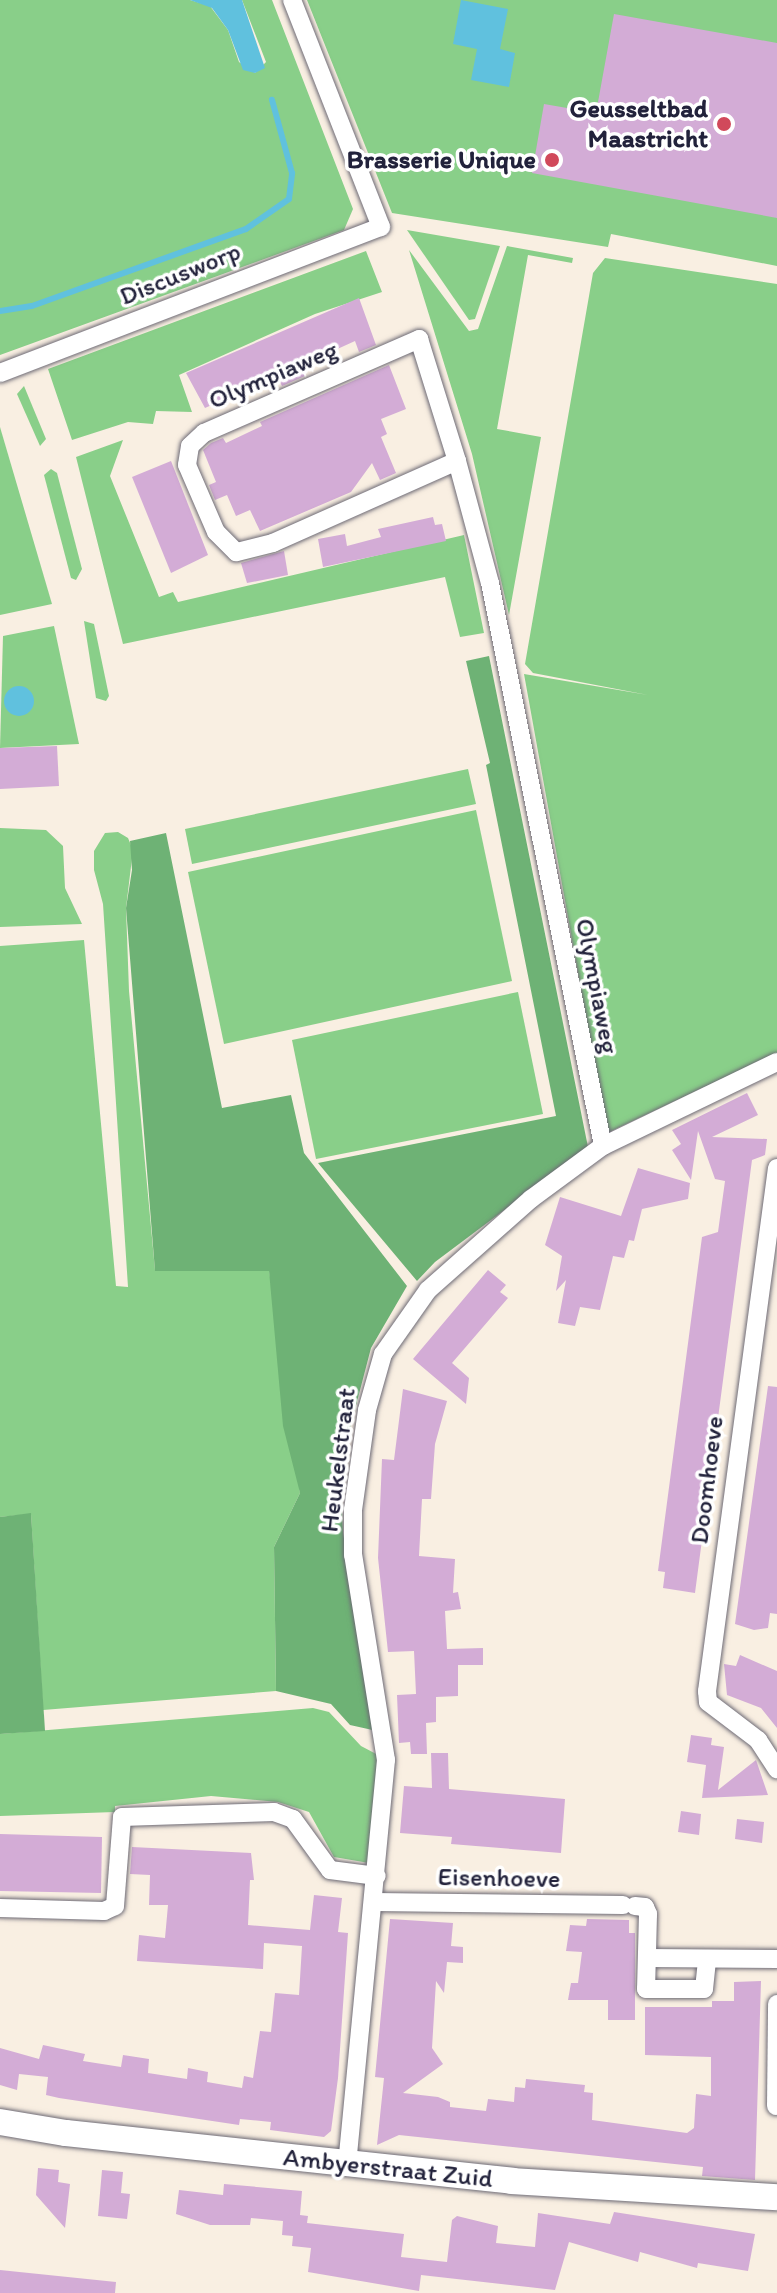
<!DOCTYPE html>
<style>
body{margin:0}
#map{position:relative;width:777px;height:2293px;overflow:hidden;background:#f9efe2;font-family:Itim,sans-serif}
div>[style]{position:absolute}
.green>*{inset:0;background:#89cf89}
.forest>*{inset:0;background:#6eb275}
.water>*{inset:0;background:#60c1de}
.round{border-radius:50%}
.stream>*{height:6px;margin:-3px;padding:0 3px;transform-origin:3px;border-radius:3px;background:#60c1de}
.building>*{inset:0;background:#d3acd6}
.roads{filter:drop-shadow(0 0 2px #6d6a75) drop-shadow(0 0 2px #6d6a75)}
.street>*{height:18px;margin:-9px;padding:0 9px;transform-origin:9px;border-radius:9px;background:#fff}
.secondary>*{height:26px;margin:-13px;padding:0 13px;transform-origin:13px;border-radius:13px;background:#fff}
.dots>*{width:22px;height:22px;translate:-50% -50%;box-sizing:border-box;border:4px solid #fff;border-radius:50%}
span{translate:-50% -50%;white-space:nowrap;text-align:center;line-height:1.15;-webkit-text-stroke:7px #fff;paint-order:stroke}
.poi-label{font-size:26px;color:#22223b;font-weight:700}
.right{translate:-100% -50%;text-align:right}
.street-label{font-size:26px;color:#22223b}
</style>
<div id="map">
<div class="green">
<div style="clip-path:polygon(0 0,190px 0,210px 6px,228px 30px,239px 62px,255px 73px,266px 62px,242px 0,272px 0,353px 209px,344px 230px,0 355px)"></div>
<div style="clip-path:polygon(307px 0,777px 0,777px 266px,611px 234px,608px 247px,392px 213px)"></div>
<div style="clip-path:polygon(407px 230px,500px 246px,475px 319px,469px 320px)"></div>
<div style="clip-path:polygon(507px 246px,573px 258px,572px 263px,528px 255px,497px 429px,541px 437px,509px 615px,472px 454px,409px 250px,469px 331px,478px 329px)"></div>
<div style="clip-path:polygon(366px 251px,382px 292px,315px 314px,179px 375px,192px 412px,156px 411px,153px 424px,128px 422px,72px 440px,48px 369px)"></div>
<div style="clip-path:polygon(605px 258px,777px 284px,777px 1053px,607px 1133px,524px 674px,648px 695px,533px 673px,525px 664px,593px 273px)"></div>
<div style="clip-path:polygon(24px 386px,46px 439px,40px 446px,17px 394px)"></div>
<div style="clip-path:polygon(0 427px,52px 604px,0 615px)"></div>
<div style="clip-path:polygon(123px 440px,110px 476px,159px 597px,173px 592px,178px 602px,464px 535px,484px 633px,460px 637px,445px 577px,123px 644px,76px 457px)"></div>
<div style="clip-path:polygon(51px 469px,57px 473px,82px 569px,76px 580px,71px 578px,44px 475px)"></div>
<div style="clip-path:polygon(84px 621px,94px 624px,109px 696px,106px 701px,96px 698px)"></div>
<div style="clip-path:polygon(54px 626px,79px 744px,0 748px,3px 636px)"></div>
<div style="clip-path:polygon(468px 769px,476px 804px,192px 864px,185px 829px)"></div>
<div style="clip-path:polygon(476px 810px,512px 981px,224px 1044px,188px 872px)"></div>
<div style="clip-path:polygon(0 828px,46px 830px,63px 846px,65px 888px,82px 924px,0 927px)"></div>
<div style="clip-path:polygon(118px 832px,128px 838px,133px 850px,126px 908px,129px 991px,155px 1270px,269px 1270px,300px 1493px,274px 1547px,276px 1691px,43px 1710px,31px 1514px,0 1517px,0 946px,84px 940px,116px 1286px,128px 1287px,103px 904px,94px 870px,94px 851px,105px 833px)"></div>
<div style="clip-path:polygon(518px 992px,543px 1114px,316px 1159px,292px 1040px)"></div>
<div style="clip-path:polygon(313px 1708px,329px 1712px,361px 1746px,380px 1756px,369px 1863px,334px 1857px,309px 1812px,278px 1802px,211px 1796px,115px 1806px,115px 1812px,0 1816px,0 1734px)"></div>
</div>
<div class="forest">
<div style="clip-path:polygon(489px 656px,588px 1147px,435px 1262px,417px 1281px,318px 1163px,556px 1116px,486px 765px,490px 763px,466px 661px)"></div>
<div style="clip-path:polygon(166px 833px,222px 1108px,291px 1095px,304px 1153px,407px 1286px,371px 1348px,340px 1467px,343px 1533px,377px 1731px,350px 1725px,331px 1704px,276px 1691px,274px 1547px,300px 1493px,283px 1426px,269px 1271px,155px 1271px,126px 908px,132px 870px,130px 841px)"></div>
<div style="clip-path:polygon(31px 1513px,45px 1731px,0 1734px,0 1517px)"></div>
</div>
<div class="water">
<div style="clip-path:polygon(190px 0,242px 0,265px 68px,255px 73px,243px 70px,228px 30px,212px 8px)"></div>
<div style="clip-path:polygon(461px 0,508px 9px,500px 49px,515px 53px,509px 87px,471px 80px,477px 49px,453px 44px)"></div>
<div class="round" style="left:4px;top:686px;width:30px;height:30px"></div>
</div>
<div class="stream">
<div style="left:0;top:311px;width:32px;rotate:-9deg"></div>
<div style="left:32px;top:306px;width:227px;rotate:-19.8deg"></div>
<div style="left:246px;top:229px;width:52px;rotate:-34.9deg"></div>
<div style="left:289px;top:199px;width:26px;rotate:-83deg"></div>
<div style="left:292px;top:173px;width:76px;rotate:-105.3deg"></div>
</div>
<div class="building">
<div style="clip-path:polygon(614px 14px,777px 43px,777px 218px,532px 173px,544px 104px,596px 113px)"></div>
<div style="clip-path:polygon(359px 298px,376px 345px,359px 352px,355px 341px,300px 366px,305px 376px,282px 386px,277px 376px,205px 408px,186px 373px)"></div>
<div style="clip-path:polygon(389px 365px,406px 409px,381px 419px,387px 434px,381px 437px,396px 473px,380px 480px,372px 463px,351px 492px,260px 531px,250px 510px,236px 516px,227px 495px,215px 500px,209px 485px,216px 482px,203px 450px,211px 443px,223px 438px,226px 443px,262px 426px,260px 422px)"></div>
<div style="clip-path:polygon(171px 461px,208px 555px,171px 573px,132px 477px)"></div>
<div style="clip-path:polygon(433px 517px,435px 525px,442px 524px,446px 541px,323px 567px,318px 539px,345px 534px,347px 546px,381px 537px,378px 529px)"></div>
<div style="clip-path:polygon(284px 551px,288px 575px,247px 583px,241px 563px)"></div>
<div style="clip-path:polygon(57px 746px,59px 786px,0 789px,0 748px)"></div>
<div style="clip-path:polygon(747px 1093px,758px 1115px,712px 1137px,767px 1139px,765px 1155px,752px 1160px,695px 1593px,663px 1588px,665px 1572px,658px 1571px,702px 1237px,718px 1232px,725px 1181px,715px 1179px,698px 1131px,691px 1180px,672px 1150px,681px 1144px,672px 1130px)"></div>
<div style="clip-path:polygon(638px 1168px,690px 1183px,688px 1199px,642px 1209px,634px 1241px,629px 1240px,624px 1258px,613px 1256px,600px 1310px,580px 1307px,575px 1326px,558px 1323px,566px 1280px,556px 1291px,562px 1256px,545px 1245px,560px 1197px,621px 1216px)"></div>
<div style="clip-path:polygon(488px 1270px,506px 1285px,500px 1292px,508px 1298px,452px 1363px,469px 1378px,466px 1404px,413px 1359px)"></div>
<div style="clip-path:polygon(768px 1386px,777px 1387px,777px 1614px,770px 1613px,768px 1628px,754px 1630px,735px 1624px)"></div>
<div style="clip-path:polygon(403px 1389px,447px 1401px,435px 1444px,431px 1499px,422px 1499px,419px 1556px,455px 1559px,453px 1593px,458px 1592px,461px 1609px,445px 1611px,447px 1649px,483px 1648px,483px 1665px,458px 1665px,458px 1696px,436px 1697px,436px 1722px,426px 1723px,427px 1754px,411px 1754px,410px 1742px,399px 1743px,397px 1695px,416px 1694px,414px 1651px,388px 1652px,378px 1558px,382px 1459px,394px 1460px)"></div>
<div style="clip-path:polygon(740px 1655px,777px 1671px,777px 1728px,761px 1708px,727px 1695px,724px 1664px,736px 1666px)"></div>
<div style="clip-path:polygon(691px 1735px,712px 1738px,711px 1745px,724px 1747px,718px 1790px,756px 1760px,768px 1795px,702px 1798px,706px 1765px,687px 1762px)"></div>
<div style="clip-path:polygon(431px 1753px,448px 1753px,449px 1789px,565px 1799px,561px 1853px,451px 1844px,452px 1837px,400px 1833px,404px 1786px,432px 1788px)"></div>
<div style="clip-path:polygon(681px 1811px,701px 1814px,699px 1835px,678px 1832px)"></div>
<div style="clip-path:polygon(737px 1819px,764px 1822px,762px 1843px,735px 1839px)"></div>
<div style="clip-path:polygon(0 1834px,102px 1837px,101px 1893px,0 1891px)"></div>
<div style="clip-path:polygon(132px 1847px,251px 1853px,254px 1880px,250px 1880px,248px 1925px,310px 1930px,314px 1895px,342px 1898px,338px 1932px,348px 1933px,338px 2078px,331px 2131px,324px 2137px,270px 2130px,271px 2122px,240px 2119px,239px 2125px,59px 2098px,46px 2095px,48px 2077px,19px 2074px,17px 2090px,0 2085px,0 2048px,39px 2059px,43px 2045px,85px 2054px,83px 2061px,121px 2067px,123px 2055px,149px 2059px,148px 2073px,187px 2079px,188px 2068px,208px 2072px,207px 2082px,242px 2088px,244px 2076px,253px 2078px,260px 2031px,271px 2032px,275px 1993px,299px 1995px,302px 1946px,264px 1943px,263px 1969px,137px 1961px,139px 1935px,165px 1938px,168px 1905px,149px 1905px,150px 1875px,130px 1874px)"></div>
<div style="clip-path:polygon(390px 1919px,453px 1923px,451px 1946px,463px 1947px,463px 1963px,447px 1962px,444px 1993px,436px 1981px,432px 2048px,443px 2064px,403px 2093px,438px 2097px,450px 2102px,450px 2107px,486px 2111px,488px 2099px,514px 2102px,515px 2087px,525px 2088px,526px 2079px,585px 2085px,584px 2092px,593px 2093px,592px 2120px,687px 2133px,694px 2128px,696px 2094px,711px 2096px,711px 2057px,645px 2055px,645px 2007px,712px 2007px,712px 2001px,734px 2001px,734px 1982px,761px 1981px,755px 2180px,702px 2176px,703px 2167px,399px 2135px,377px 2145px,384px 2078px,375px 2077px)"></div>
<div style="clip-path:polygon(587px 1919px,629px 1920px,629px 1933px,635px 1933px,635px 2020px,608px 2020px,608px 2000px,568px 2000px,571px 1983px,578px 1983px,582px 1952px,566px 1951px,570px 1925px,586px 1926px)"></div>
<div style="clip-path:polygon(38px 2168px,59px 2170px,58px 2182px,70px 2184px,65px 2228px,36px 2195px)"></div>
<div style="clip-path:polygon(102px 2170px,123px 2172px,121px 2193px,130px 2194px,127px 2219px,98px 2216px)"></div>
<div style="clip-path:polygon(224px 2184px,302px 2191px,300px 2215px,308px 2216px,307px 2223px,404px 2234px,401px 2257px,447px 2262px,452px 2220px,457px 2216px,498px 2226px,496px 2243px,535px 2247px,538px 2213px,610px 2224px,614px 2212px,755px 2234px,748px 2271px,698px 2263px,697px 2268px,640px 2252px,638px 2262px,569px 2242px,555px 2290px,421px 2275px,419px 2291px,308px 2272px,311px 2248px,292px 2246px,293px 2236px,282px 2235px,283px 2221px,251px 2218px,250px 2225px,210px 2225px,176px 2214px,179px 2190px,223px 2195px)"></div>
<div style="clip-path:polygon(0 2270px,116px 2282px,115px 2293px,0 2293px)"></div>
</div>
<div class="roads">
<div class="street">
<div style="left:0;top:373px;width:408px;rotate:-21deg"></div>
<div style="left:381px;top:227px;width:244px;rotate:-111.4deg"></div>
<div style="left:457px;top:461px;width:201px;rotate:156deg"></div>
<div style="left:273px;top:543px;width:38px;rotate:166deg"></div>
<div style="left:236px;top:552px;width:28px;rotate:-135deg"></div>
<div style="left:216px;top:532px;width:73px;rotate:-113.4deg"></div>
<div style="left:187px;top:465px;width:19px;rotate:-81deg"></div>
<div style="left:190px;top:446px;width:19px;rotate:-43deg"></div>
<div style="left:204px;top:433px;width:235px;rotate:-23.6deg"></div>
<div style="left:419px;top:339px;width:128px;rotate:72.7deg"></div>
<div style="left:457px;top:461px;width:126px;rotate:74.9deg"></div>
<div style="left:490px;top:583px;width:574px;rotate:78.65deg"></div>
<div style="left:777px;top:1168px;width:528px;rotate:97.62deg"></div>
<div style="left:707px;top:1691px;width:11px;rotate:85deg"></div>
<div style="left:708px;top:1702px;width:63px;rotate:37.2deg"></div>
<div style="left:758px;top:1740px;width:35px;rotate:57deg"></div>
<div style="left:374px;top:1902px;width:249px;rotate:0.7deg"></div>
<div style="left:635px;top:1906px;width:10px;rotate:6deg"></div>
<div style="left:645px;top:1907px;width:8px;rotate:67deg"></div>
<div style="left:648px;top:1914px;width:75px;rotate:91.5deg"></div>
<div style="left:646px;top:1989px;width:58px"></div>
<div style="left:704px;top:1989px;width:30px;rotate:-84deg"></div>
<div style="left:0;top:1908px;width:104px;rotate:1.7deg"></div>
<div style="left:104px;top:1911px;width:12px;rotate:-24deg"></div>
<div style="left:115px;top:1906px;width:89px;rotate:-85.5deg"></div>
<div style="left:122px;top:1817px;width:152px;rotate:-1.9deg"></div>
<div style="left:274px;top:1812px;width:20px;rotate:20deg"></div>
<div style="left:293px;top:1819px;width:63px;rotate:54deg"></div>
<div style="left:330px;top:1870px;width:47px;rotate:7.3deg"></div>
<div style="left:647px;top:1958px;width:130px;rotate:0.4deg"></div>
<div style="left:776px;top:2106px;width:102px;rotate:-89.4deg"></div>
<div style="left:347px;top:2165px;width:407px;rotate:-84.5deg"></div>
<div style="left:386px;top:1760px;width:208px;rotate:-99.1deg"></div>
<div style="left:353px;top:1555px;width:45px;rotate:-90deg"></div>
<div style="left:353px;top:1510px;width:101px;rotate:-82deg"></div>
<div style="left:367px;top:1410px;width:58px;rotate:-74.1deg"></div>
<div style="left:383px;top:1354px;width:78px;rotate:-54.9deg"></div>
<div style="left:428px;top:1290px;width:137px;rotate:-41.5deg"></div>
<div style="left:531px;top:1199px;width:89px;rotate:-36.4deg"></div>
<div style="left:603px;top:1146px;width:193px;rotate:-25.8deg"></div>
</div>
<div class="secondary">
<div style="left:0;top:2122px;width:67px;rotate:9.5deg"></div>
<div style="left:66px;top:2133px;width:449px;rotate:6.1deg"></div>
<div style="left:512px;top:2181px;width:265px;rotate:3.5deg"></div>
</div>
</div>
<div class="dots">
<div style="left:724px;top:124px;background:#d1495b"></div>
<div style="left:552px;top:160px;background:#d1495b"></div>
</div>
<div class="poi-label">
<span class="right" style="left:708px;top:124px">Geusseltbad<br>Maastricht</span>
<span class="right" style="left:536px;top:160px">Brasserie Unique</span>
</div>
<div class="street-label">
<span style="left:180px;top:274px;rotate:-22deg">Discusworp</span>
<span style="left:273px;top:375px;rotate:-23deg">Olympiaweg</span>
<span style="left:597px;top:986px;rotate:79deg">Olympiaweg</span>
<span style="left:338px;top:1460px;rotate:-83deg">Heukelstraat</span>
<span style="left:707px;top:1480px;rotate:-83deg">Doomhoeve</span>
<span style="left:499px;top:1878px;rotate:1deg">Eisenhoeve</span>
<span style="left:388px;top:2168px;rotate:6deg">Ambyerstraat Zuid</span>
</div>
</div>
